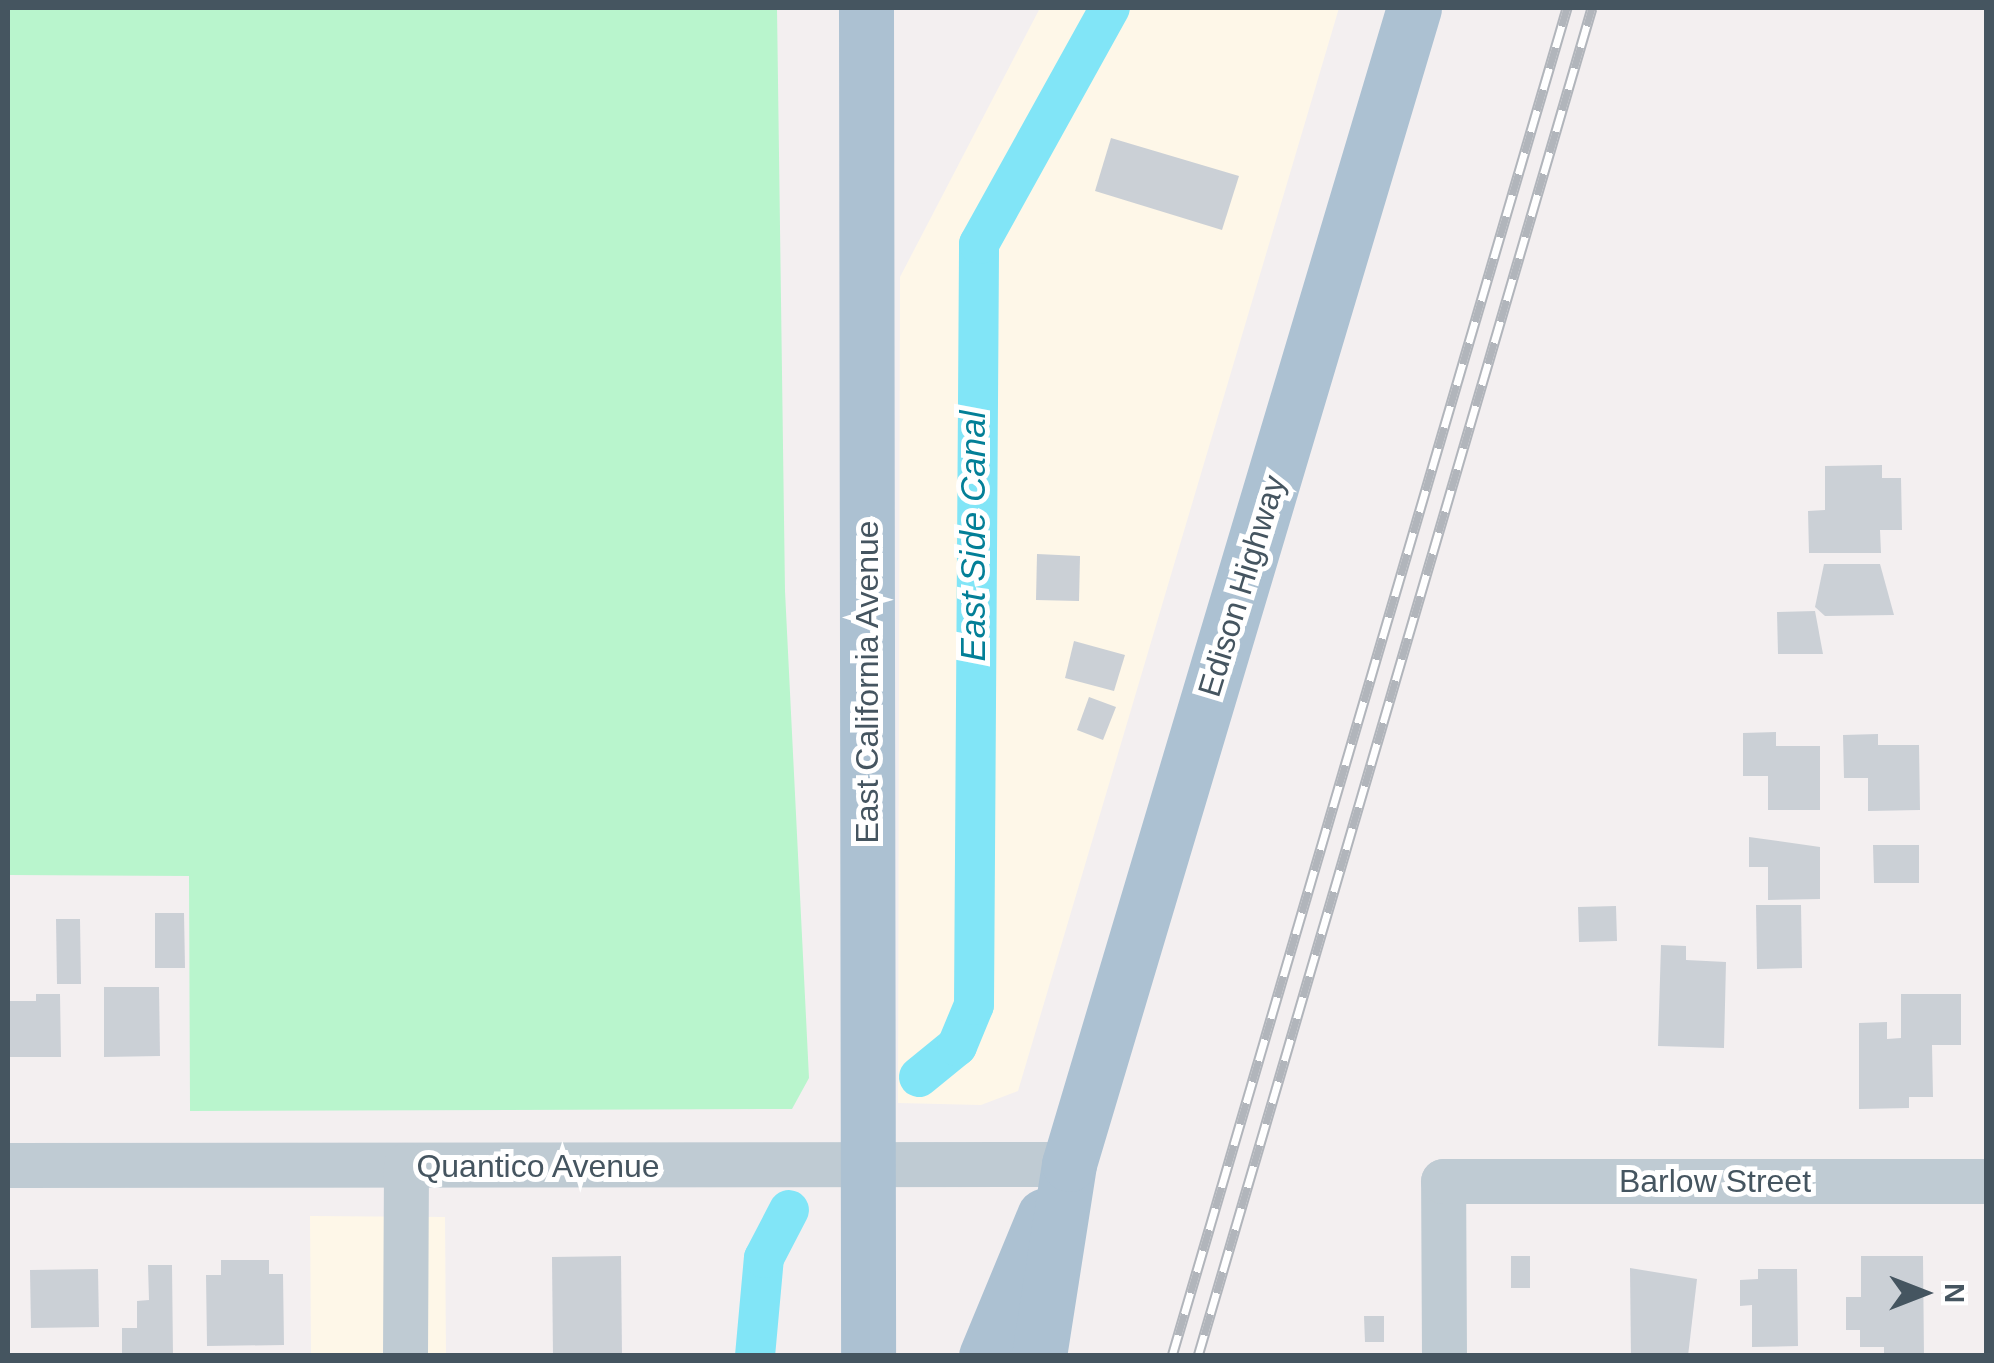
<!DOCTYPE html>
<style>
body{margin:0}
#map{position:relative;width:1994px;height:1363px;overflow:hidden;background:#f3eff0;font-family:Arial,sans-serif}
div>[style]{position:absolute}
.commercial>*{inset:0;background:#fef7e8}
.green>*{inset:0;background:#b9f5cd}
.canal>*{height:40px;margin:-20px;padding:0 20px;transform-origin:20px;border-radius:20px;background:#81e5f7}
.building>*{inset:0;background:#cbd0d6}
.minor>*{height:45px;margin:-22.5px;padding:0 22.5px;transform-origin:22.5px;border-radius:22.5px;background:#bfcbd3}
.major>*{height:55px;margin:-27.5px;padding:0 27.5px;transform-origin:27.5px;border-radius:27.5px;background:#acc1d2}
.rail>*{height:11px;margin-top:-5.5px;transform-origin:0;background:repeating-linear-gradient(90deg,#fff 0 22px,#b1b5bb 0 44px);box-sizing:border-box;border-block:2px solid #b1b5bb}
span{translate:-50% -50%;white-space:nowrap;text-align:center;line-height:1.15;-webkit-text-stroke:10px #fff;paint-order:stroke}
.street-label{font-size:32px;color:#455560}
.water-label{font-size:35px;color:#037f97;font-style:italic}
.frame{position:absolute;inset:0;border:10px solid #455560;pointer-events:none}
.north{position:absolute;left:1874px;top:1243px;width:100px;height:100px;-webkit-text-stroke:8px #fff;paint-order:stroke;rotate:90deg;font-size:28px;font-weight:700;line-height:40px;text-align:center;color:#455560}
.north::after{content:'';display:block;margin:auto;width:35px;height:45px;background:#455560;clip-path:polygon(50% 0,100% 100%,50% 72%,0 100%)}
</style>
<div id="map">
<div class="commercial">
<div style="clip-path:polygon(1040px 8px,1339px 8px,1018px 1091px,981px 1105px,898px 1103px,900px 277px)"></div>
<div style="clip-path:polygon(310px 1216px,445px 1217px,446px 1355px,311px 1355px)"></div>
</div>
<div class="green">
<div style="clip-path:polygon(8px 8px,777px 8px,785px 591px,809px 1078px,792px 1109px,190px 1111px,189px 876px,8px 875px)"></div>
</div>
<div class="canal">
<div style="left:919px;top:1077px;width:49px;rotate:-39.2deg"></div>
<div style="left:957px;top:1046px;width:44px;rotate:-67.5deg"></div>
<div style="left:974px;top:1005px;width:761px;rotate:-89.62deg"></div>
<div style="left:979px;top:244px;width:270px;rotate:-61deg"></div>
<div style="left:755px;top:1356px;width:98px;rotate:-84.8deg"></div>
<div style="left:764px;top:1258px;width:54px;rotate:-62.5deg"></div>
</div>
<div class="building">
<div style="clip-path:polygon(1111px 138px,1239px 176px,1222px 230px,1095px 191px)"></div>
<div style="clip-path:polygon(1882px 465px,1882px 478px,1901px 478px,1902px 530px,1880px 530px,1881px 553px,1809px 553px,1808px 511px,1825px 510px,1825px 466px)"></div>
<div style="clip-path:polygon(1037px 554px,1080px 556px,1079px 601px,1036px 600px)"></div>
<div style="clip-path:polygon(1824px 564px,1880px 564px,1894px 615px,1825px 616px,1815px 607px)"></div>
<div style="clip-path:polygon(1815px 611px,1823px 654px,1778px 654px,1777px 612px)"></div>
<div style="clip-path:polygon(1074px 641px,1125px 655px,1114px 691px,1065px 678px)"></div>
<div style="clip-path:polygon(1089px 697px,1116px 707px,1103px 740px,1077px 730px)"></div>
<div style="clip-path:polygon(1776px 732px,1776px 746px,1820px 746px,1820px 810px,1768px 810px,1768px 776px,1743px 776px,1743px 733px)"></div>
<div style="clip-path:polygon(1878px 734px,1878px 745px,1919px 745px,1920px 810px,1868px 811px,1868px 778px,1844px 778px,1843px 735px)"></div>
<div style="clip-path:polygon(1749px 837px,1820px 847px,1820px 899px,1768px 900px,1768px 867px,1749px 867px)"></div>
<div style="clip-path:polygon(1873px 845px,1919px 845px,1919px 883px,1874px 883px)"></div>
<div style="clip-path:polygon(1756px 905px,1801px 905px,1802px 968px,1757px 969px)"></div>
<div style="clip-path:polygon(1616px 906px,1617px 941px,1579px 942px,1578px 907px)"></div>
<div style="clip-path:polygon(155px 913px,184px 913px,185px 968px,155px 968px)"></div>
<div style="clip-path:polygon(56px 919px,80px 919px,81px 984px,57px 984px)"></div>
<div style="clip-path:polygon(1661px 945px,1686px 946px,1686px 960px,1726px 962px,1724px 1048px,1658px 1046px)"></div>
<div style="clip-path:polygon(104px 987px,159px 987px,160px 1056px,104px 1057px)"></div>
<div style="clip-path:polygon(36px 994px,60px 994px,61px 1057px,8px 1057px,8px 1001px,36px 1001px)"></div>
<div style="clip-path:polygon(1901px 994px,1961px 994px,1961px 1045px,1932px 1045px,1933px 1097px,1909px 1097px,1909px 1108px,1859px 1109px,1859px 1023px,1887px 1022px,1887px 1039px,1901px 1038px)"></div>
<div style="clip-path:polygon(621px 1256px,622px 1356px,553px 1356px,552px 1257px)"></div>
<div style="clip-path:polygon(1511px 1256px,1530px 1256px,1530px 1288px,1511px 1288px)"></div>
<div style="clip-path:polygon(1861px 1256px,1923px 1256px,1924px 1356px,1884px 1356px,1884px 1347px,1860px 1347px,1860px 1330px,1846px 1330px,1846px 1297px,1861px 1297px)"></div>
<div style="clip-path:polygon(221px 1260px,269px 1260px,269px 1274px,283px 1274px,284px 1345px,207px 1346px,206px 1275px,221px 1275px)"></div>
<div style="clip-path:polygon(148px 1265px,172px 1265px,173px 1356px,122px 1356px,122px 1328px,137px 1328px,137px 1301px,149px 1300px)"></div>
<div style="clip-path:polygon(1630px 1268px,1697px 1279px,1688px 1356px,1631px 1356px)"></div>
<div style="clip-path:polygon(98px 1269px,99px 1327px,31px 1328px,30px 1270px)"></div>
<div style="clip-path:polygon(1758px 1269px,1797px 1269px,1798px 1346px,1752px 1347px,1752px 1305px,1740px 1306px,1740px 1280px,1758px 1279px)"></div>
<div style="clip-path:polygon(1364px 1316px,1384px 1316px,1384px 1342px,1365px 1342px)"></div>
</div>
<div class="minor">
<div style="left:8px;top:1165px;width:1061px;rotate:-0.05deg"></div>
<div style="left:405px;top:1356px;width:191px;rotate:-89.7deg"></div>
<div style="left:1444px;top:1356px;width:175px;rotate:-90.3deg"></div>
<div style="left:1443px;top:1181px;width:543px"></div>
</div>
<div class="major">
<div style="left:866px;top:8px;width:1348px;rotate:89.91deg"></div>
<div style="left:986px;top:1356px;width:152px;rotate:-67.5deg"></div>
<div style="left:1039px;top:1356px;width:194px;rotate:-81.1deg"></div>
<div style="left:1069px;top:1164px;width:1206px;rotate:-73.38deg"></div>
</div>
<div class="rail">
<div style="left:1172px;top:1356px;width:1405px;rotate:-73.67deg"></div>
<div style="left:1198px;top:1356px;width:1404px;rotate:-73.71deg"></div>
</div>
<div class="street-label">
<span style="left:1242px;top:586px;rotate:-73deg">Edison Highway</span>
<span style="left:867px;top:682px;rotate:-90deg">East California Avenue</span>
<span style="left:538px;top:1166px">Quantico Avenue</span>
<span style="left:1715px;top:1181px">Barlow Street</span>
</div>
<div class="water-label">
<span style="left:973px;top:536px;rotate:-90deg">East Side Canal</span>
</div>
<div class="frame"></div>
<div class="north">N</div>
</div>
